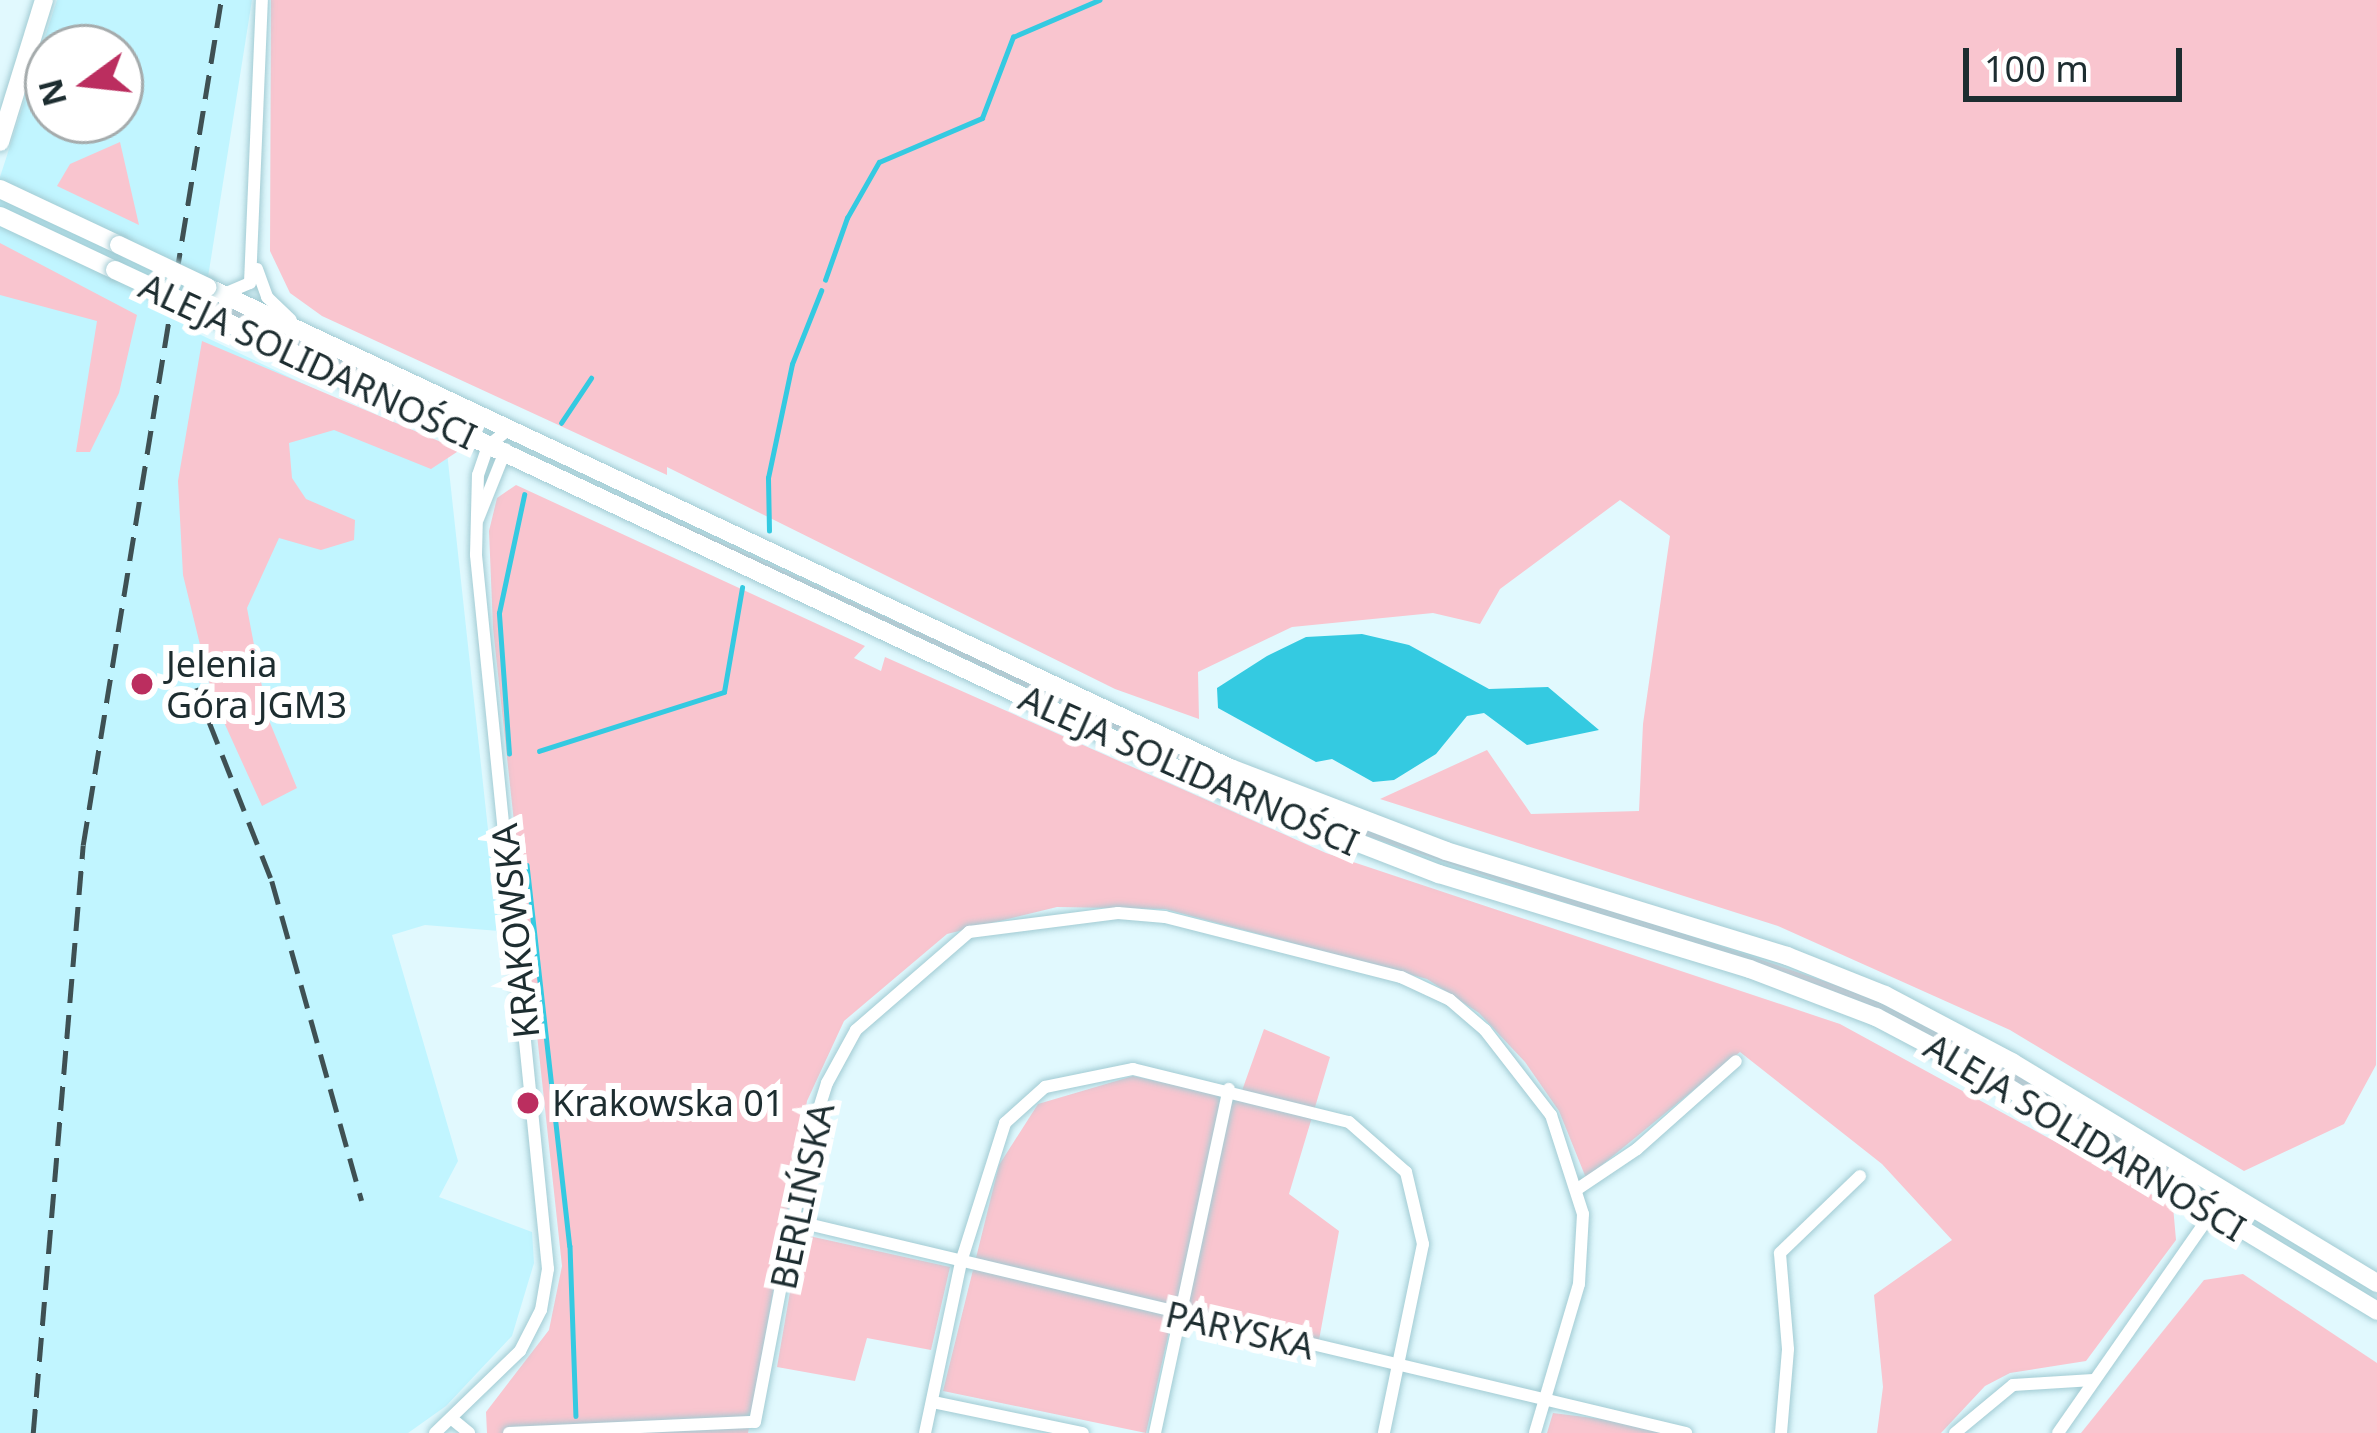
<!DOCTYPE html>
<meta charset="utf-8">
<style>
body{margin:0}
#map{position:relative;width:2377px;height:1433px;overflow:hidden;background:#e1f9fe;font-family:"Noto Sans",sans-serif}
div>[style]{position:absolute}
.built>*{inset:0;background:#c1f5ff}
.green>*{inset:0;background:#f9c5cf}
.water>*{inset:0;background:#34cae1}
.stream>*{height:4.5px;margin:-2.25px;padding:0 2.25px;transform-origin:2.25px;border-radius:2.25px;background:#34cae1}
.roads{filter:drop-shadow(0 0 3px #a2cbd3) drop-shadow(0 0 3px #a2cbd3)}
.street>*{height:12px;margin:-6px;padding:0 6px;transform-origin:6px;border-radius:6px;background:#fff}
.secondary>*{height:18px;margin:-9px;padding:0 9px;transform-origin:9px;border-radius:9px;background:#fff}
.rail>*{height:4.5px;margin-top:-2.25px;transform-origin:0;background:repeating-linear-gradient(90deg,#3e5053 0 24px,transparent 0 36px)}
.bridges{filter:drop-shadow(0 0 3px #a2cbd3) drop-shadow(0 0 3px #a2cbd3)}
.secondary-bridge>*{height:18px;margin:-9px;padding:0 9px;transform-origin:9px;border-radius:9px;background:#fff}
.dots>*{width:33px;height:33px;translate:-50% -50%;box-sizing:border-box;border:6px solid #fff;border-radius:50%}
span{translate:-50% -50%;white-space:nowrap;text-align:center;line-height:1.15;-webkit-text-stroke:12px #fff;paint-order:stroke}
.street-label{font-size:36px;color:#1d2d30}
.poi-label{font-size:36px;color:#1d2d30}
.left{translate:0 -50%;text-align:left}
.north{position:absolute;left:24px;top:24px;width:120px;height:120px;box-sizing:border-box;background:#fff;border:3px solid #a5abac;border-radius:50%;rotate:255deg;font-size:33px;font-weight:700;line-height:48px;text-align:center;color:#1d2d30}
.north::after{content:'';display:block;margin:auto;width:42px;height:54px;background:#bb2e5f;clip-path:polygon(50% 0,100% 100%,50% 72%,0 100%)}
.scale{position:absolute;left:1963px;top:48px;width:219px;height:54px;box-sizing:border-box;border:6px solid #1d2d30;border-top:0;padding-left:15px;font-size:36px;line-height:42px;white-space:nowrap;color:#1d2d30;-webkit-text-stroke:9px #fff;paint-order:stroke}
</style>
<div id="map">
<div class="built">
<div style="clip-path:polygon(evenodd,57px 0,252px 0,199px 334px,447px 452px,499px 931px,425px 925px,392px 935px,458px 1161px,439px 1197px,532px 1232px,534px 1263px,512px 1336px,446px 1406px,408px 1433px,0 1433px,0 177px,57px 0,48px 48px,120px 48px,120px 120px,48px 120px,48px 48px)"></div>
</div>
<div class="green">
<div style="clip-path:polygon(271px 0,2377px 0,2376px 1065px,2344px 1124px,2244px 1171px,2010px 1030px,1778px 926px,1380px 799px,1487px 750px,1531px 814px,1639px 811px,1643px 724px,1670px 536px,1620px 500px,1500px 589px,1480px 624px,1433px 613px,1292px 627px,1198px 672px,1199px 719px,1115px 689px,667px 467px,667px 475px,322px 316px,290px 293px,270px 251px)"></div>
<div style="clip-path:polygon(120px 142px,139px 225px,57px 186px,70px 164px)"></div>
<div style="clip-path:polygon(0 243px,137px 315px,119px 393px,90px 452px,76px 452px,97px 321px,0 295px)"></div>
<div style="clip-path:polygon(210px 298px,456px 413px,453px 421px,209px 304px)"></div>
<div style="clip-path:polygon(202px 341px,460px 450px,431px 469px,334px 430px,289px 443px,292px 478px,306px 499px,355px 520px,354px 540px,321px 550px,279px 538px,247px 608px,268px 718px,297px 788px,262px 806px,213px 698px,183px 575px,178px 481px)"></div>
<div style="clip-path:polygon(528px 455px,1293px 802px,1862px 994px,1981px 1053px,2173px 1168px,2169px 1176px,1978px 1060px,1859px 1001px,1290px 810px)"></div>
<div style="clip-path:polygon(516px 485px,865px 646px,854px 658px,881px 671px,885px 657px,1326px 853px,1840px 1024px,2173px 1206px,2176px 1240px,2086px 1361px,2010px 1373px,1985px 1386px,1941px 1433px,1877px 1433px,1883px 1387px,1874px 1295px,1952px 1240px,1882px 1164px,1740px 1052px,1586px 1178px,1559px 1111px,1525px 1062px,1479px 1013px,1427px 979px,1165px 909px,1057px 907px,947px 934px,844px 1021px,807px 1101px,748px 1433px,487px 1433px,486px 1412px,549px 1330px,562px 1266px,493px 628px,489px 531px,497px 498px)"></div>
<div style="clip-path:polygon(1264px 1029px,1330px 1057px,1289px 1194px,1339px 1231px,1319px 1340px,1175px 1305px,1146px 1433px,943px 1391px,999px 1165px,1038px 1104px,1133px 1076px,1239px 1099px)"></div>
<div style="clip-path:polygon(800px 1234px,950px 1267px,931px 1350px,867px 1338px,855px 1381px,777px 1367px)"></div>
<div style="clip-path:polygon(2243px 1274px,2377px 1363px,2377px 1433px,2081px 1433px,2204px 1280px)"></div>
<div style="clip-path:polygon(1553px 1413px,1617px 1421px,1668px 1433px,1547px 1433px)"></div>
</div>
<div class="water">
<div style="clip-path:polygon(1362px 634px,1409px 645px,1489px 689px,1548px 687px,1599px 730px,1527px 745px,1484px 713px,1467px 716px,1436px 754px,1394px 780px,1373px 782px,1332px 759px,1316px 762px,1218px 708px,1217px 688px,1267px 656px,1306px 637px)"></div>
</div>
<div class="stream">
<div style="left:825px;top:280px;width:66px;rotate:-70.5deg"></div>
<div style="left:847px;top:218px;width:64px;rotate:-60.3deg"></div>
<div style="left:879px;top:162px;width:112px;rotate:-23.1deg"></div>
<div style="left:982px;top:118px;width:87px;rotate:-69.1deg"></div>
<div style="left:1013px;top:37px;width:94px;rotate:-23.3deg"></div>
<div style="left:561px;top:423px;width:54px;rotate:-56.3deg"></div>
<div style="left:769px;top:531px;width:53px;rotate:-91.1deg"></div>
<div style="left:768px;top:478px;width:116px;rotate:-78.1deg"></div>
<div style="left:792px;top:364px;width:79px;rotate:-68.3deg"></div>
<div style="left:539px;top:751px;width:194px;rotate:-17.7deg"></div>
<div style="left:724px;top:692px;width:106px;rotate:-80.2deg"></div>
<div style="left:509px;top:754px;width:141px;rotate:-94.1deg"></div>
<div style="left:499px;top:613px;width:121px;rotate:-78deg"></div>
<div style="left:527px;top:865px;width:383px;rotate:83.6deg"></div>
<div style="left:570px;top:1246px;width:170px;rotate:88deg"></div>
</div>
<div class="roads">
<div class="street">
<div style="left:257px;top:269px;width:30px;rotate:70deg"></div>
<div style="left:267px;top:297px;width:33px;rotate:44deg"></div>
<div style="left:224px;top:294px;width:28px;rotate:-23deg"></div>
<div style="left:250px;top:283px;width:283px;rotate:-87.6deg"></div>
<div style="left:478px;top:519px;width:75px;rotate:-68.2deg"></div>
<div style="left:1579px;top:1188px;width:70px;rotate:-33.9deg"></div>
<div style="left:1637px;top:1149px;width:132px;rotate:-41.6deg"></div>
<div style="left:795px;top:1221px;width:916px;rotate:13.38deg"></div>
<div style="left:933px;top:1402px;width:153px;rotate:11.7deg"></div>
<div style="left:452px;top:1419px;width:22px;rotate:39deg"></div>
<div style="left:755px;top:1422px;width:287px;rotate:-79.2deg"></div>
<div style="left:809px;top:1140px;width:60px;rotate:-72.5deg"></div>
<div style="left:827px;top:1083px;width:60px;rotate:-61.3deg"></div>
<div style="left:856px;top:1030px;width:150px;rotate:-40.9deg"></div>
<div style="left:969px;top:932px;width:150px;rotate:-7.3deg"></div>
<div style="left:1118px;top:913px;width:47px;rotate:4.9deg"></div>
<div style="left:1165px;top:917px;width:244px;rotate:14.3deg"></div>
<div style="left:1401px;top:977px;width:54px;rotate:25.1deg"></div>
<div style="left:1450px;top:1000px;width:46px;rotate:40.6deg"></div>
<div style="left:1485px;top:1030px;width:108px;rotate:52.2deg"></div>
<div style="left:1551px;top:1115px;width:104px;rotate:72.1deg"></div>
<div style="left:1583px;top:1214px;width:70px;rotate:93.3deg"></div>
<div style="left:1579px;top:1284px;width:155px;rotate:106.5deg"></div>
<div style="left:435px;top:1433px;width:118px;rotate:-44deg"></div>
<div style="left:520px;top:1351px;width:46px;rotate:-62.9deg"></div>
<div style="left:541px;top:1310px;width:42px;rotate:-80.3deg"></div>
<div style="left:548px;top:1269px;width:718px;rotate:-95.76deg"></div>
<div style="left:476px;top:555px;width:80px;rotate:-88.6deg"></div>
<div style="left:478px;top:475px;width:31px;rotate:-71deg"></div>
<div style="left:488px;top:446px;width:26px;rotate:-39deg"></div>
<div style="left:509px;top:1433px;width:246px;rotate:-2.6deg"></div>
<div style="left:925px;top:1433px;width:175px;rotate:-78.1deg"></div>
<div style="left:961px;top:1262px;width:146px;rotate:-72.4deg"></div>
<div style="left:1005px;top:1123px;width:54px;rotate:-42deg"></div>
<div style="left:1045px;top:1087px;width:90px;rotate:-11.6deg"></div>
<div style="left:1133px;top:1069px;width:222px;rotate:13.8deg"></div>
<div style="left:1349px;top:1122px;width:76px;rotate:41.3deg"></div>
<div style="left:1406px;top:1172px;width:74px;rotate:76.7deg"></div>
<div style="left:1423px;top:1244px;width:193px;rotate:101.7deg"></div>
<div style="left:1155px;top:1433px;width:352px;rotate:-77.9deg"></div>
<div style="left:1781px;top:1433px;width:84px;rotate:-85.2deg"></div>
<div style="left:1788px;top:1349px;width:96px;rotate:-94.8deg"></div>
<div style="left:1780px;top:1253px;width:111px;rotate:-43.9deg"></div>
<div style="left:1955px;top:1433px;width:75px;rotate:-39.6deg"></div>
<div style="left:2013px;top:1385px;width:80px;rotate:-3.6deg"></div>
<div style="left:2058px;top:1433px;width:295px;rotate:-55.1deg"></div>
</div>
<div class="secondary">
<div style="left:0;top:142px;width:149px;rotate:-72.8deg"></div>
<div style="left:0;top:189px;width:132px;rotate:25.2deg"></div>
<div style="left:0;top:216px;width:127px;rotate:25.2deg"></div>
<div style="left:207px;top:287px;width:1130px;rotate:25.18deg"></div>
<div style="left:1230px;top:768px;width:231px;rotate:21deg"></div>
<div style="left:1446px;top:851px;width:357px;rotate:17.1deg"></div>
<div style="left:1787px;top:956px;width:105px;rotate:21.7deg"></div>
<div style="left:1885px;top:995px;width:144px;rotate:27.8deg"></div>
<div style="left:2012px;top:1062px;width:427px;rotate:31.2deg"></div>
<div style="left:203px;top:311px;width:1126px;rotate:25.18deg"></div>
<div style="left:1222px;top:790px;width:233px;rotate:21.2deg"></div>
<div style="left:1439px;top:874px;width:325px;rotate:17deg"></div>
<div style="left:1750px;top:969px;width:135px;rotate:20.9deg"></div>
<div style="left:1876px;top:1017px;width:141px;rotate:27.8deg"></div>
<div style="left:2001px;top:1083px;width:440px;rotate:31.2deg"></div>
</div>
</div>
<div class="rail">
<div style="left:196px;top:688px;width:207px;rotate:68.5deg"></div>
<div style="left:272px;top:881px;width:332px;rotate:74.3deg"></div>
<div style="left:33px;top:1433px;width:590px;rotate:-85.14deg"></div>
<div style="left:83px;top:845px;width:856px;rotate:-80.72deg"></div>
</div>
<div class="bridges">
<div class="secondary-bridge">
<div style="left:119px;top:245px;width:98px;rotate:25.5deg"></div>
<div style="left:115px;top:270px;width:97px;rotate:25deg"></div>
</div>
</div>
<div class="dots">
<div style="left:142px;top:684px;background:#bb2e5f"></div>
<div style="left:528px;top:1103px;background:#bb2e5f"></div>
</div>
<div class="street-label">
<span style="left:308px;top:361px;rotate:25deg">ALEJA SOLIDARNOŚCI</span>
<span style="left:1189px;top:770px;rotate:24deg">ALEJA SOLIDARNOŚCI</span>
<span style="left:515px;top:931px;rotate:-96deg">KRAKOWSKA</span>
<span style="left:2085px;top:1137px;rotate:31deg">ALEJA SOLIDARNOŚCI</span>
<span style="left:802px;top:1196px;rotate:-78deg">BERLIŃSKA</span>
<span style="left:1240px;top:1330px;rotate:13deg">PARYSKA</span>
</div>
<div class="poi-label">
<span class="left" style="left:166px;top:684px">Jelenia<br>Góra JGM3</span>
<span class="left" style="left:552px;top:1103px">Krakowska 01</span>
</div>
<div class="north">N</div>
<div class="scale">100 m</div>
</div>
